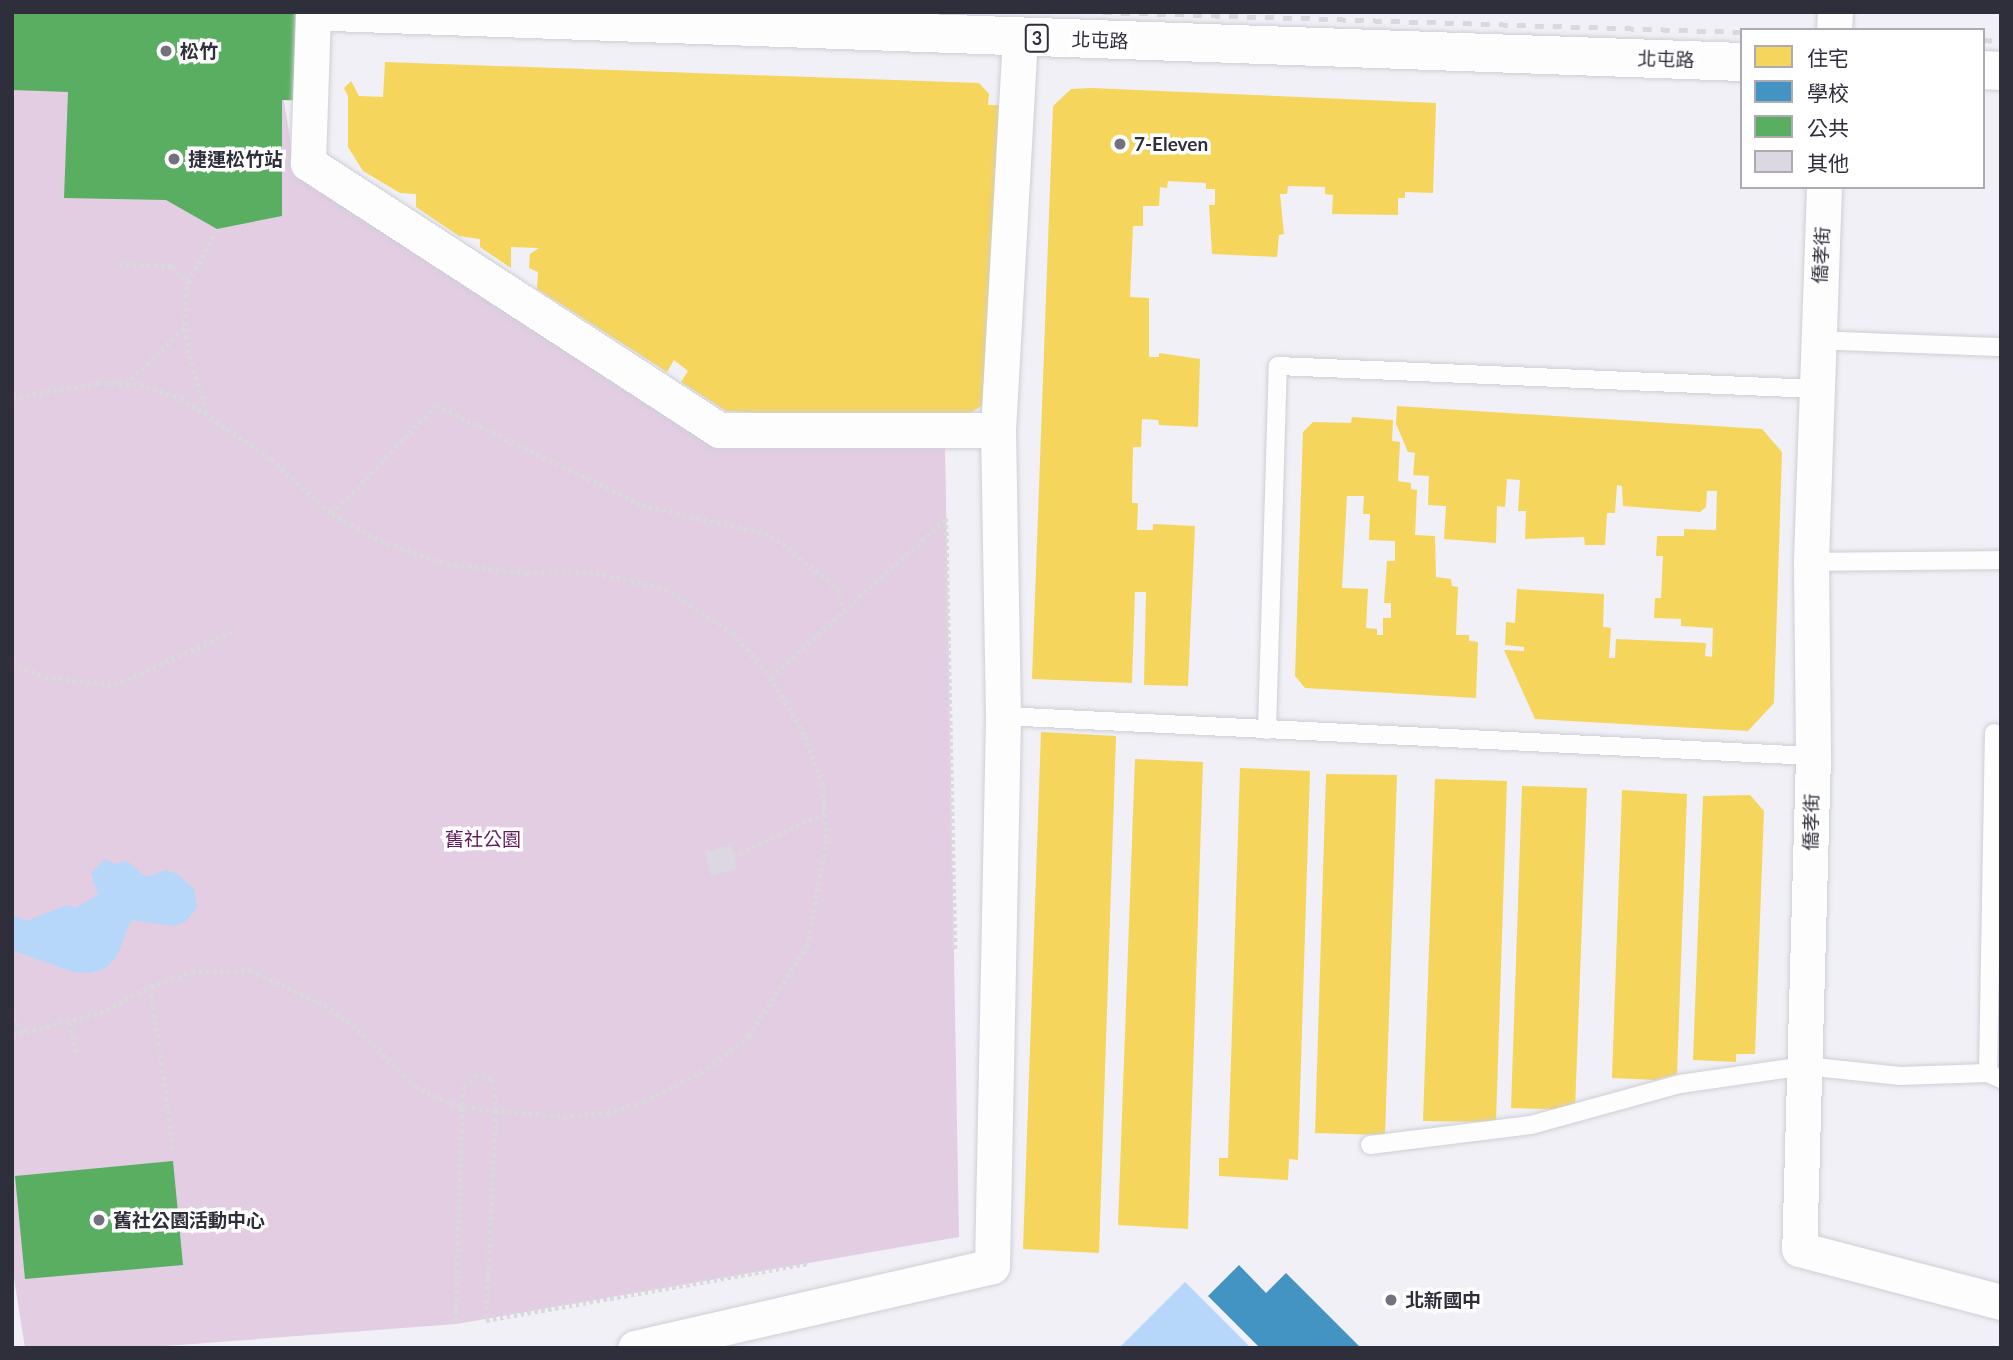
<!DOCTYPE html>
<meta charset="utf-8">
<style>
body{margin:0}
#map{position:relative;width:2013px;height:1360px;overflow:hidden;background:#f0f0f6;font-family:Lato,"Noto Sans TC",sans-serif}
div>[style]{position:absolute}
.green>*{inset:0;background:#e2cde3}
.water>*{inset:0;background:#b6d7f9}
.homes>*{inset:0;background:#f6d55c}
.schools>*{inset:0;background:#4393c3}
.public>*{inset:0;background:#5aae61}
.building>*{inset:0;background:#dbd8e1}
.path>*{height:4.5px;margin-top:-2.25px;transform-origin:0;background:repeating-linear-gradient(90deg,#d9d9dc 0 3.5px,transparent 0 7px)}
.roads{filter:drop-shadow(0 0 2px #ceced7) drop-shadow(0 0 2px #ceced7)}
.lane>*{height:18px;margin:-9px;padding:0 9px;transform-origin:9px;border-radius:9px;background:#fdfdfe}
.street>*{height:35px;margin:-17.5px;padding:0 17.5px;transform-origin:17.5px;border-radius:17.5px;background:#fdfdfe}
.primary>*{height:38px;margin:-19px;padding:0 19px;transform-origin:19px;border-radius:19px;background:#fdfdfe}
.rail>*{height:5px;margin-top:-2.5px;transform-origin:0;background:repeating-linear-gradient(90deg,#d9d9db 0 9px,transparent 0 18px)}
.dots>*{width:19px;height:19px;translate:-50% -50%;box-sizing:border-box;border:4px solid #fff;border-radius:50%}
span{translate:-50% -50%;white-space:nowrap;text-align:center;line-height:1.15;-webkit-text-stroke:7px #fff;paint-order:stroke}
.shield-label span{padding:2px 5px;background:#fff;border:2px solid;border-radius:5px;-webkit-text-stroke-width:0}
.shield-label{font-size:18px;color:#2f2e3b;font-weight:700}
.street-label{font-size:19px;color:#2f2e3b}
.poi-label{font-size:19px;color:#2f2e3b;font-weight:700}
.left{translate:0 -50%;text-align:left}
.park-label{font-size:19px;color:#621b5e}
.frame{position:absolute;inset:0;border:14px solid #2f2e3b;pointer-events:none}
.legend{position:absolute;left:1740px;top:28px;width:245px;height:161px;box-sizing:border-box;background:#fff;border:2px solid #acabb1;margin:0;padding:9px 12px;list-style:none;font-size:21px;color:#2f2e3b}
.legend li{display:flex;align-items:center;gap:14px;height:35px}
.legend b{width:35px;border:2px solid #acabb1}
</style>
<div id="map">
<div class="green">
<div style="clip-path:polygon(274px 40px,292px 150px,720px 434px,945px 445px,959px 1237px,456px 1324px,140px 1348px,25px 1348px,12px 1266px,12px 49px)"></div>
</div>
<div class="water">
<div style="clip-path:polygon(105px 859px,115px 864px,127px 861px,146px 877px,166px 870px,177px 874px,194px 889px,197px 908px,185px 922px,174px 926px,131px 920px,117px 956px,106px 968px,91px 973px,73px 972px,12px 950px,12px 914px,26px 921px,67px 905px,75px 908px,98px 895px,91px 873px)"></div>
<div style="clip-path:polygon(1185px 1282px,1251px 1348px,1119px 1348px)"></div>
</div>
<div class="homes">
<div style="clip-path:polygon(385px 62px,979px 83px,989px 94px,988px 105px,1001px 105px,989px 402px,952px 423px,726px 411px,681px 382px,688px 371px,674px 360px,667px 372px,537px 289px,538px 272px,529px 268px,530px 254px,539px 248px,511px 247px,511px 268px,480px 247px,480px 239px,459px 236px,416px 207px,416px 194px,400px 193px,363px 171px,348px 147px,348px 96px,344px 88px,351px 81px,359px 96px,383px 97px)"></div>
<div style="clip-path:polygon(1091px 88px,1436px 103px,1433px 193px,1405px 192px,1405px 198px,1398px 198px,1398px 215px,1332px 214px,1333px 195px,1325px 194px,1325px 187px,1288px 186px,1287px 194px,1280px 194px,1284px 234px,1279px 235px,1277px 257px,1212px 254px,1209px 205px,1215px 205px,1215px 189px,1206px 189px,1206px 183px,1168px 181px,1167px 188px,1160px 187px,1159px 206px,1143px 206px,1143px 226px,1133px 226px,1130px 297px,1149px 298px,1149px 357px,1159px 357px,1159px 353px,1200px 359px,1198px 427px,1159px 425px,1158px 420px,1142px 419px,1141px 447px,1133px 447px,1132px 503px,1138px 503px,1137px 530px,1153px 530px,1153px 524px,1195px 526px,1188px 686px,1144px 685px,1146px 592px,1135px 592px,1132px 683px,1032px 679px,1053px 106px,1071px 89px)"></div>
<div style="clip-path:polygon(1397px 406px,1762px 429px,1782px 452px,1774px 703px,1748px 731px,1535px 719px,1504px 650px,1524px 651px,1524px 647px,1505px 645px,1506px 622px,1515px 623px,1517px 589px,1604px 594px,1603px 627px,1611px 628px,1609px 658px,1615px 658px,1616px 639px,1706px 643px,1705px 656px,1712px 657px,1713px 628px,1681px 626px,1681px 619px,1654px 618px,1655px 598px,1661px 598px,1663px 556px,1656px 556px,1657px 536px,1684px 536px,1684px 529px,1716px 530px,1717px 491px,1707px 491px,1706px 507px,1700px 512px,1623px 506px,1622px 486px,1617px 485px,1615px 513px,1607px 513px,1605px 545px,1585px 545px,1584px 537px,1525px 539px,1526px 511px,1518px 511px,1520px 480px,1507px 479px,1505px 507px,1497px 506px,1496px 543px,1444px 539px,1446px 506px,1428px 505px,1429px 476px,1413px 475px,1415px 453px,1408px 452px,1396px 424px)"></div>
<div style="clip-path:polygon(evenodd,1352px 417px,1393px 420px,1392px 441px,1400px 442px,1398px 481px,1411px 483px,1411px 489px,1417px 490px,1415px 535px,1435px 536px,1436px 577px,1451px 579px,1452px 586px,1458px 587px,1456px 635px,1469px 635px,1469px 641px,1478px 642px,1476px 698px,1305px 688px,1295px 676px,1303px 432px,1313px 422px,1351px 423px,1352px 417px,1347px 496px,1364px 496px,1363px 514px,1370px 514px,1369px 540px,1395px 541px,1395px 561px,1387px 561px,1384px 603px,1391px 603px,1391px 618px,1383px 618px,1383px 635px,1377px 635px,1377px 629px,1366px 628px,1368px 589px,1342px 588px,1347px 496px)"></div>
<div style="clip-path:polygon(1041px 732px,1116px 736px,1099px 1253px,1023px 1249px)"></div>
<div style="clip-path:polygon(1135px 759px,1203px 762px,1188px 1229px,1118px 1225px)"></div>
<div style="clip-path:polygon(1240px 768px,1310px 771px,1298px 1160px,1289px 1159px,1288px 1180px,1219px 1176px,1219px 1158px,1228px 1158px)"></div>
<div style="clip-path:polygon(1326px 774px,1397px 775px,1385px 1135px,1315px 1133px)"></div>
<div style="clip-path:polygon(1435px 779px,1507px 781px,1496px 1122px,1423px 1121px)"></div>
<div style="clip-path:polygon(1522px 786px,1587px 788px,1575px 1110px,1511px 1108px)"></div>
<div style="clip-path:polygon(1622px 790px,1687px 794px,1677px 1074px,1656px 1080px,1612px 1078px)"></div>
<div style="clip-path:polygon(1750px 795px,1764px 811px,1755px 1054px,1736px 1054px,1736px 1062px,1693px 1060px,1703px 796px)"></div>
</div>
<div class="schools">
<div style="clip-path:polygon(1239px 1265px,1266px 1293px,1286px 1273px,1361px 1348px,1260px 1348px,1208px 1296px)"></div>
</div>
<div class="public">
<div style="clip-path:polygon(12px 12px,321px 12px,318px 101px,282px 100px,282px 216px,217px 229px,166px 200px,64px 198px,68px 92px,12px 90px)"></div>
<div style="clip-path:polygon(173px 1161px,183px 1265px,25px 1279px,15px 1176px)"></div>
</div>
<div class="building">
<div style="clip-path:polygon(731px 845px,737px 869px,711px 876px,705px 852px)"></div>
</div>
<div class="path">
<div style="left:119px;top:264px;width:53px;rotate:2.2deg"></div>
<div style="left:172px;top:266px;width:23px;rotate:45deg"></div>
<div style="left:126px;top:384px;width:81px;rotate:-44deg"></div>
<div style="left:12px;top:398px;width:87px;rotate:-9.9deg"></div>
<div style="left:98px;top:383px;width:42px;rotate:1.4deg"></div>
<div style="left:140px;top:384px;width:43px;rotate:18.9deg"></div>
<div style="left:181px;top:398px;width:109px;rotate:34.1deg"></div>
<div style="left:271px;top:459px;width:82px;rotate:42deg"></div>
<div style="left:332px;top:514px;width:151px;rotate:-46.3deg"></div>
<div style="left:436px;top:405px;width:229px;rotate:25.9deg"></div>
<div style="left:642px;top:505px;width:133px;rotate:13deg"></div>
<div style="left:772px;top:535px;width:85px;rotate:39.3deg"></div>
<div style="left:838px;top:589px;width:23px;rotate:72deg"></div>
<div style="left:207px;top:413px;width:63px;rotate:-107.6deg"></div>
<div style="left:188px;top:353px;width:35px;rotate:-97deg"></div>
<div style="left:184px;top:318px;width:36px;rotate:-84deg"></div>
<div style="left:188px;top:282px;width:60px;rotate:-61.3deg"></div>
<div style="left:332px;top:514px;width:48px;rotate:29.7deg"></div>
<div style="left:374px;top:538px;width:77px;rotate:19.6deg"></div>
<div style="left:447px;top:564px;width:81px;rotate:6.4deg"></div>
<div style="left:527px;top:573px;width:69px"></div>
<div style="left:596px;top:573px;width:72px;rotate:12.9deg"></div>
<div style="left:666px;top:589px;width:80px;rotate:33.3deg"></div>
<div style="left:733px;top:633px;width:58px;rotate:49.2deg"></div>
<div style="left:771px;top:677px;width:68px;rotate:60deg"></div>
<div style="left:805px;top:736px;width:53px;rotate:70.2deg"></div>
<div style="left:823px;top:786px;width:54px;rotate:85.8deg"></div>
<div style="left:827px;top:840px;width:107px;rotate:100.3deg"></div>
<div style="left:808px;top:945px;width:108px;rotate:123deg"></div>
<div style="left:749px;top:1036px;width:51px;rotate:141.3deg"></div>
<div style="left:709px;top:1068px;width:73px;rotate:152.4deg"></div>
<div style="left:644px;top:1102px;width:37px;rotate:163deg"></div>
<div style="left:609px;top:1113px;width:42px;rotate:174.6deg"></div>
<div style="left:567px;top:1117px;width:71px;rotate:-175.2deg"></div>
<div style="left:496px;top:1111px;width:32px;rotate:-97deg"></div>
<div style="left:492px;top:1079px;width:16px;rotate:-165deg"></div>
<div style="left:477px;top:1075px;width:18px;rotate:139deg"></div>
<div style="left:463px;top:1087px;width:237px;rotate:91.7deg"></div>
<div style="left:946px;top:518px;width:432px;rotate:88.8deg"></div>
<div style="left:12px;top:663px;width:36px;rotate:23deg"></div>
<div style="left:45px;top:677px;width:69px;rotate:6.6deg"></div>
<div style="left:114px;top:685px;width:132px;rotate:-24.2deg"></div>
<div style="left:771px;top:677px;width:235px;rotate:-42.2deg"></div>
<div style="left:733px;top:856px;width:102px;rotate:-25.1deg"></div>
<div style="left:151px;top:986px;width:169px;rotate:82.2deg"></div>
<div style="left:12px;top:1011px;width:25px;rotate:63deg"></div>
<div style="left:69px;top:1022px;width:31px;rotate:75deg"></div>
<div style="left:12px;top:1035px;width:91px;rotate:-14deg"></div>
<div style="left:100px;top:1013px;width:58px;rotate:-27.9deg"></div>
<div style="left:151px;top:986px;width:43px;rotate:-18.9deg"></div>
<div style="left:192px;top:972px;width:58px;rotate:-2deg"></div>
<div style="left:250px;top:970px;width:75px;rotate:25.2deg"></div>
<div style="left:318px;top:1002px;width:42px;rotate:33.3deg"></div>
<div style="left:353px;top:1025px;width:87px;rotate:44.5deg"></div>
<div style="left:415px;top:1086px;width:40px;rotate:26.6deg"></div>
<div style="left:451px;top:1104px;width:46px;rotate:8.8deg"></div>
<div style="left:496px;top:1111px;width:209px;rotate:92.7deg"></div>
<div style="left:486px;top:1320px;width:329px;rotate:-10deg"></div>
</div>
<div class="roads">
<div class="lane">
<div style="left:1816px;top:340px;width:185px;rotate:2.2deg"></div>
<div style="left:1811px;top:562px;width:190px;rotate:-0.6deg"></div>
<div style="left:1003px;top:716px;width:811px;rotate:2.83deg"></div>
<div style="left:1267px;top:730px;width:364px;rotate:-88.3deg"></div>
<div style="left:1278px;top:366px;width:538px;rotate:2.45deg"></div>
<div style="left:1988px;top:1073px;width:340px;rotate:-89deg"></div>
<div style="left:1370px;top:1145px;width:162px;rotate:-7.1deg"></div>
<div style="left:1531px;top:1125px;width:155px;rotate:-15.4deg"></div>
<div style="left:1680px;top:1084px;width:126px;rotate:-8.2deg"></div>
<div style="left:1805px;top:1066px;width:96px;rotate:6deg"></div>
<div style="left:1900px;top:1076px;width:88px;rotate:-2deg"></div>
<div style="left:1988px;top:1073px;width:14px;rotate:25deg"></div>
</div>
<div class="street">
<div style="left:313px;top:12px;width:151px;rotate:91.9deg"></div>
<div style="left:308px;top:163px;width:490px;rotate:33deg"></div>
<div style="left:719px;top:430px;width:279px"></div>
<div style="left:1834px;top:30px;width:18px;rotate:-87deg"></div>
<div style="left:1824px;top:187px;width:375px;rotate:92deg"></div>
<div style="left:1811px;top:562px;width:194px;rotate:89.4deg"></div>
<div style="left:1813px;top:756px;width:493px;rotate:91.6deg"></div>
<div style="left:1799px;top:1249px;width:209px;rotate:14.7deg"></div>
<div style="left:635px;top:1348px;width:366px;rotate:-12.9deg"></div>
<div style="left:992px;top:1266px;width:550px;rotate:-88.85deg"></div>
<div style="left:1003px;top:716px;width:286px;rotate:-91deg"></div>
<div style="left:998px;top:430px;width:394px;rotate:-86.8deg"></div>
</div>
<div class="primary">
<div style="left:332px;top:12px;width:1411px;rotate:2.03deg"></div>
<div style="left:1983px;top:70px;width:18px;rotate:3deg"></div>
</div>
</div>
<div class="rail">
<div style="left:1103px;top:12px;width:639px;rotate:1.79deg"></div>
<div style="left:1983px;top:40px;width:18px;rotate:3deg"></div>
</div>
<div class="dots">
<div style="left:166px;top:51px;background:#73727c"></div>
<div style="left:1120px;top:144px;background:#73727c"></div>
<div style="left:174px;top:159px;background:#73727c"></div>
<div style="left:99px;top:1220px;background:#73727c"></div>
<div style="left:1391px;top:1300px;background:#73727c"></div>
</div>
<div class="shield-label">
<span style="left:1037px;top:38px">3</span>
</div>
<div class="street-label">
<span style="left:1100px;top:40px;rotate:2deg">北屯路</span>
<span style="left:1666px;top:59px;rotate:2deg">北屯路</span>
<span style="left:1821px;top:255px;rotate:-87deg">僑孝街</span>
<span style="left:1811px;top:822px;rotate:-89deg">僑孝街</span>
</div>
<div class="poi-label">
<span class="left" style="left:180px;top:51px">松竹</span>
<span class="left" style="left:1134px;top:144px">7-Eleven</span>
<span class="left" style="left:188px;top:159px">捷運松竹站</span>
<span class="left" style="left:113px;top:1220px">舊社公園活動中心</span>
<span class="left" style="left:1405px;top:1300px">北新國中</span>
</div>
<div class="park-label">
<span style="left:483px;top:839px">舊社公園</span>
</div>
<div class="frame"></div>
<ul class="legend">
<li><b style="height:19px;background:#f6d55c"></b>住宅</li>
<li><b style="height:19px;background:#4393c3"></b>學校</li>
<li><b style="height:19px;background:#5aae61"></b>公共</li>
<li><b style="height:19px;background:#dbd8e1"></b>其他</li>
</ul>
</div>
